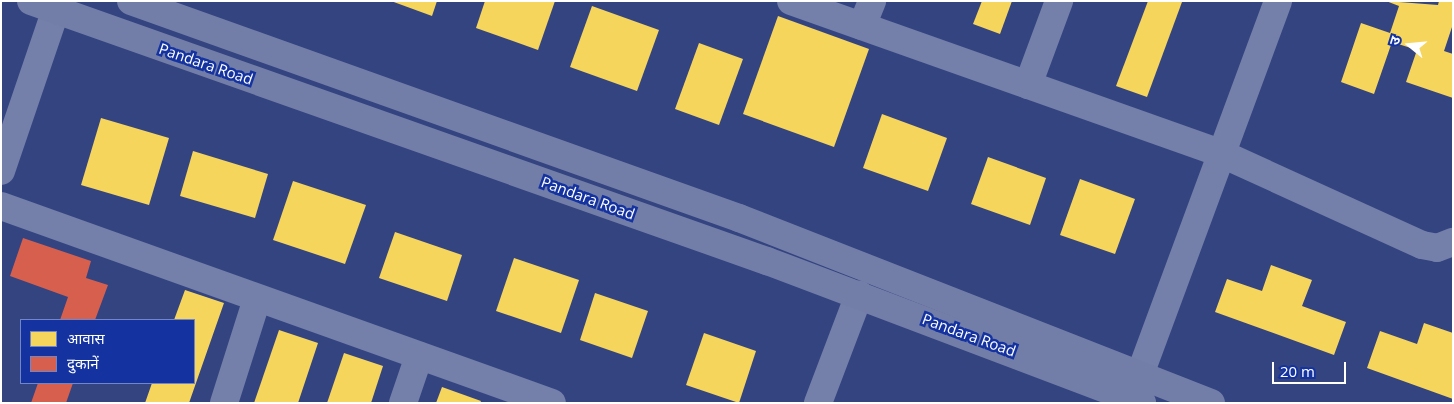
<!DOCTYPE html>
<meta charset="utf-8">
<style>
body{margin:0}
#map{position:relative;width:1454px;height:404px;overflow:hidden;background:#344480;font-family:"Open Sans","Noto Sans Devanagari",sans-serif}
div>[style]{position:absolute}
.homes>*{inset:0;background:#f6d55c}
.shops>*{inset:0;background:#d6604d}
.minor>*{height:28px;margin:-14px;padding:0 14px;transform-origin:14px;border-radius:14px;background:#7480a9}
.major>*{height:28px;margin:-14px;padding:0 14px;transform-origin:14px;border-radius:14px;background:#737ea8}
span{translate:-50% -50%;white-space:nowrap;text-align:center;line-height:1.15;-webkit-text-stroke:5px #1433a0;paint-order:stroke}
.street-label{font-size:15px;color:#fff}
.frame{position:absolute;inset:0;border:2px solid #fff;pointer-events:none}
.legend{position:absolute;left:20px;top:319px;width:175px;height:65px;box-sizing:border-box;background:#1433a0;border:1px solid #7285c6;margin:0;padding:6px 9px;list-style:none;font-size:15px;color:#fff}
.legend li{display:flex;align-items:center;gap:10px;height:25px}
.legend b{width:25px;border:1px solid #7285c6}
.north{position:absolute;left:1384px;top:20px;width:50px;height:50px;-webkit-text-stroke:4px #1433a0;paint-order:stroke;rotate:287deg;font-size:14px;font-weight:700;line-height:20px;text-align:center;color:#fff}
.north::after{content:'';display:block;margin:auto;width:18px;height:22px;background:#fff;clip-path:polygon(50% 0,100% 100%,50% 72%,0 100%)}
.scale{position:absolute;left:1272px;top:362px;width:74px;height:22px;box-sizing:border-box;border:2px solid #fff;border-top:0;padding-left:6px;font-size:15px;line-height:18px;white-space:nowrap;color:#fff;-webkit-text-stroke:4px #1433a0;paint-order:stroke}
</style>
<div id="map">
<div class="homes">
<div style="clip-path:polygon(391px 1px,437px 1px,432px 16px)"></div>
<div style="clip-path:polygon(485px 1px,555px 1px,538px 50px,476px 28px)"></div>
<div style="clip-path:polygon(982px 1px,1012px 1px,1000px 34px,973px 24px)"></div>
<div style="clip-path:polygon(1148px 1px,1182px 2px,1147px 97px,1116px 86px)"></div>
<div style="clip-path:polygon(1386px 1px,1438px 5px,1439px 1px,1453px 1px,1453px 24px,1444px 51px,1453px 54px,1453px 98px,1406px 82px,1417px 50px,1392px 42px,1374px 94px,1341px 82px,1361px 23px,1390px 33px,1399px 6px)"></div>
<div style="clip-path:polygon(592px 6px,659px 30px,637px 91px,570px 67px)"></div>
<div style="clip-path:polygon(778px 16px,869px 49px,834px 147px,743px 114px)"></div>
<div style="clip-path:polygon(699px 43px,743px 59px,719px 125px,675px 109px)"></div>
<div style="clip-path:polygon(882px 114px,947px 138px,928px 191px,863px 168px)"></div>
<div style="clip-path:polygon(101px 118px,169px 138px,149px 205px,81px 185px)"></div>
<div style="clip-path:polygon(193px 151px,268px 174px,255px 218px,180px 196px)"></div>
<div style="clip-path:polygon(988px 157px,1046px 178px,1030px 225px,971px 204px)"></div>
<div style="clip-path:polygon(1080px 179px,1135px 199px,1115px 254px,1060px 235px)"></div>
<div style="clip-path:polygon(293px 181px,366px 205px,345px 264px,273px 240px)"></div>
<div style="clip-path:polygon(395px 232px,462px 255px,447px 301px,379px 278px)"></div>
<div style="clip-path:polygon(514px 258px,579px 280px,561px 333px,496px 311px)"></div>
<div style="clip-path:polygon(1271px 265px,1312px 280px,1302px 306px,1346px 322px,1334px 355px,1215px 312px,1227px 279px,1262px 291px)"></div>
<div style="clip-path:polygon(185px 290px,224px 303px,189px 403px,145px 403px,152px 383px,194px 383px,194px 320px,174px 320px)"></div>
<div style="clip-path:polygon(595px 293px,648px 311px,632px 358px,580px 340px)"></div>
<div style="clip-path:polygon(1424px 323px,1453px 333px,1453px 399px,1367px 368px,1380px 331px,1417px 344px)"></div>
<div style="clip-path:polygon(279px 330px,318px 343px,298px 403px,254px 403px)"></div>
<div style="clip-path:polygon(704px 333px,756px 351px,739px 403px,686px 385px)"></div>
<div style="clip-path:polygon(344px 353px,383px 366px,371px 403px,327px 403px)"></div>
<div style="clip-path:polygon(442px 387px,481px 401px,480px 403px,436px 403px)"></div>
</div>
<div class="shops">
<div style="clip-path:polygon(23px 238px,91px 261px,86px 278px,108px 285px,95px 320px,60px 320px,68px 297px,10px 276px)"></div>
<div style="clip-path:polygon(38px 383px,73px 383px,66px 403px,31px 403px)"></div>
</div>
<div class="minor">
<div style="left:791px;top:1px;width:455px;rotate:19.5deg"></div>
<div style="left:1220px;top:153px;width:222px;rotate:24.5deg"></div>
<div style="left:1422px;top:245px;width:15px;rotate:11deg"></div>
<div style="left:1437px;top:248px;width:17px;rotate:-21deg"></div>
<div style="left:862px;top:26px;width:27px;rotate:-68deg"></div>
<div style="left:1028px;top:85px;width:90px;rotate:-69.7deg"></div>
<div style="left:1px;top:171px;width:180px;rotate:-71.2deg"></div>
<div style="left:1px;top:206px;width:585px;rotate:19.67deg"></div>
<div style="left:1132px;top:396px;width:421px;rotate:-69.7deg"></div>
<div style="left:224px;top:403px;width:109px;rotate:-72.4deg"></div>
<div style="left:403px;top:403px;width:50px;rotate:-71.2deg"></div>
<div style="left:818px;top:403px;width:116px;rotate:-69.2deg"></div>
</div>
<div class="major">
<div style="left:31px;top:1px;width:781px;rotate:19.46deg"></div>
<div style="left:767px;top:261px;width:401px;rotate:20.7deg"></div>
<div style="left:131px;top:1px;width:646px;rotate:19.64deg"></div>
<div style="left:739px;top:218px;width:507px;rotate:21.4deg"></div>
</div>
<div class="street-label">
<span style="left:206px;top:64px;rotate:19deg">Pandara Road</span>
<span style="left:588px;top:198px;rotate:20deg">Pandara Road</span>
<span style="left:969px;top:335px;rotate:20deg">Pandara Road</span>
</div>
<div class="frame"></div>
<ul class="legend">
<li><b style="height:14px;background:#f6d55c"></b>आवास</li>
<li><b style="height:14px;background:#d6604d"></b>दुकानें</li>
</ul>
<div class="north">उ</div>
<div class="scale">20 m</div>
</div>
